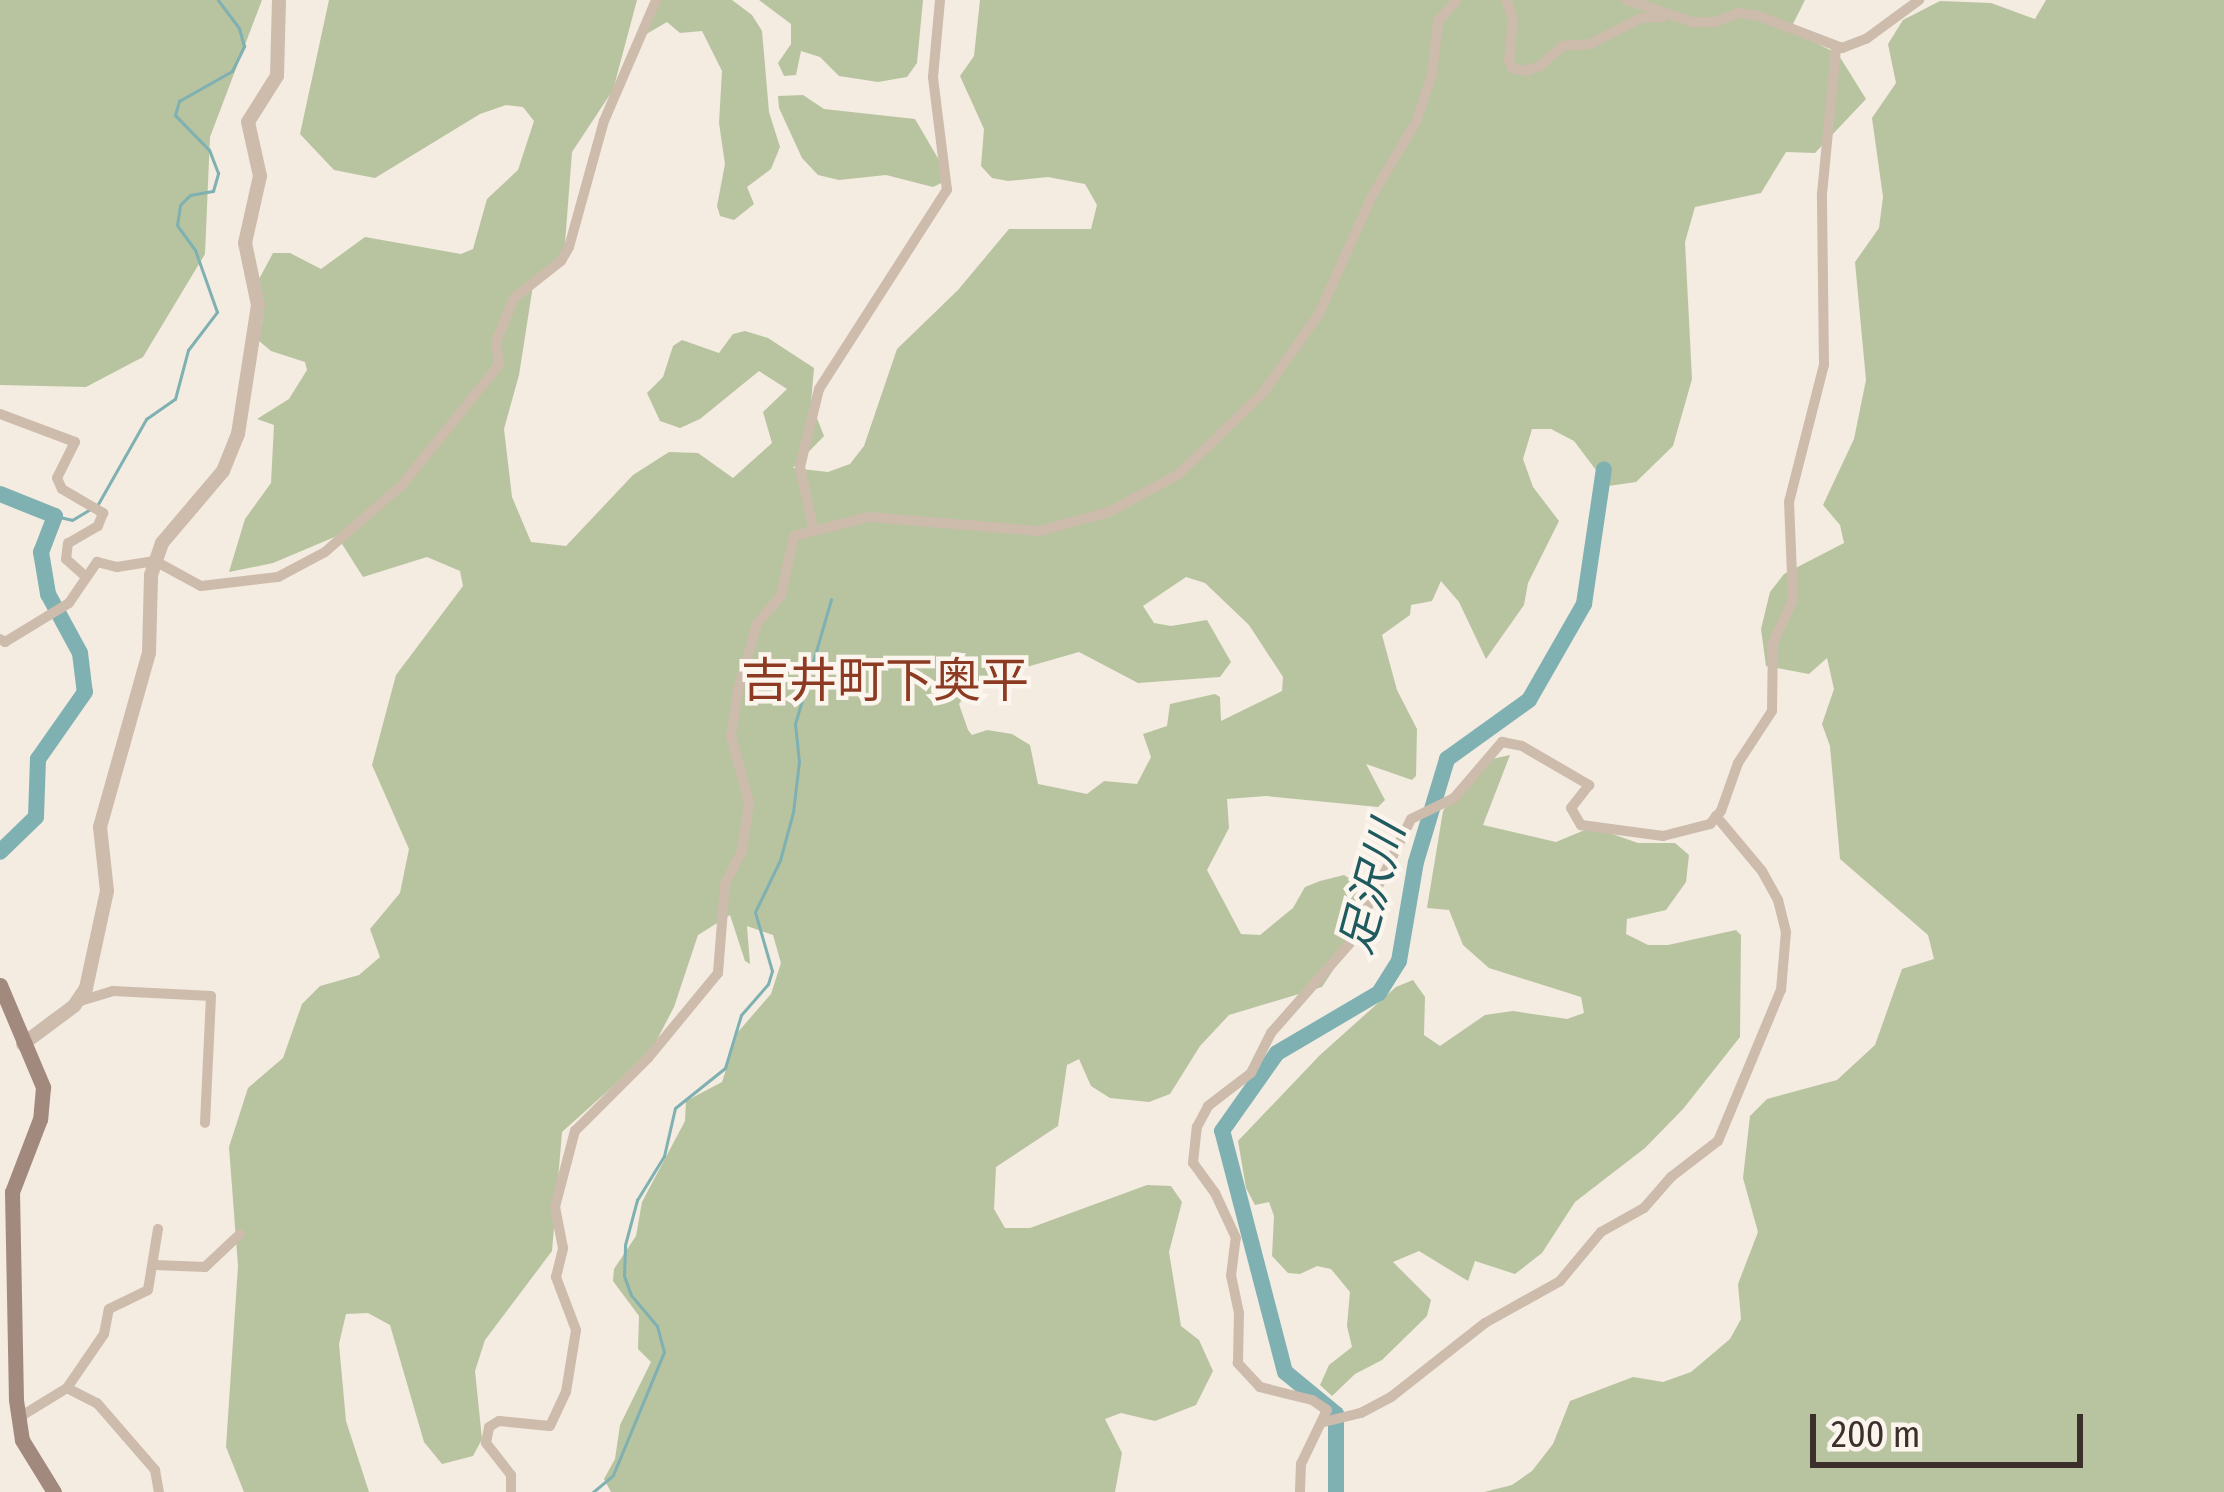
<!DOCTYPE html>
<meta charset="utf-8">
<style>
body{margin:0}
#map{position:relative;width:2224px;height:1492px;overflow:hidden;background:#f4ebe1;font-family:"Fira Sans Condensed","Noto Sans JP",sans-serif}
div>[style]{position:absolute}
.green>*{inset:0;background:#b8c4a0}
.stream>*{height:3px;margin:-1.5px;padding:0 1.5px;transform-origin:1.5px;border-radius:1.5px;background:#7fb0b2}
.river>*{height:16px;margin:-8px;padding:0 8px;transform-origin:8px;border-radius:8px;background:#7fb0b2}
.minor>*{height:10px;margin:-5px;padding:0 5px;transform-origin:5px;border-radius:5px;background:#cdbbac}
.tertiary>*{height:14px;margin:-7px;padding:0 7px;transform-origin:7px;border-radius:7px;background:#cdbbac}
.secondary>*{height:15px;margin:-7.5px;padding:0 7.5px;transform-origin:7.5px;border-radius:7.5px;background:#a18a7d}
span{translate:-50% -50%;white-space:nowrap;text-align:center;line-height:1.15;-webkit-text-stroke:9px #fbf5ee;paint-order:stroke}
.water-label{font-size:45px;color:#1f5a5e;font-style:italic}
.quarter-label{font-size:48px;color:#8c3b22}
.scale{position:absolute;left:1810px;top:1414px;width:273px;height:54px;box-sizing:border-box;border:6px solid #3b302b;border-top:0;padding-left:15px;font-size:36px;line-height:42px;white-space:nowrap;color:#3b302b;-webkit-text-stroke:9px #fbf5ee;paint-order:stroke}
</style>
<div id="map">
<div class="green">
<div style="clip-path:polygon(0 0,262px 0,210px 137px,205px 254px,143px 357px,86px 387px,0 385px)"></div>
<div style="clip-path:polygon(evenodd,329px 0,637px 0,613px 90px,572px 152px,564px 256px,534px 279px,519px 375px,504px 429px,512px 497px,531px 542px,566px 546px,633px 475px,669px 452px,698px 453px,733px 478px,772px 443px,763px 412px,787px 389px,759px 371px,700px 419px,680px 428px,660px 421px,647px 393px,663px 377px,673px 346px,682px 340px,719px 353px,733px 334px,745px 331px,768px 338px,814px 368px,811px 403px,824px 436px,793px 468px,828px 472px,850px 464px,864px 446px,897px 349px,958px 290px,1009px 229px,1091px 229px,1097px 205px,1085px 184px,1048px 177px,1008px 181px,992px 178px,981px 166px,984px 129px,960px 76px,974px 56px,980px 0,1805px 0,1790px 30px,1838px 54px,1866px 99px,1815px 153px,1786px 152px,1761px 193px,1695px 207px,1685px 242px,1692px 379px,1673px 446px,1636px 482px,1608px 486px,1574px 441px,1551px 429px,1532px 429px,1523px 459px,1533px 487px,1559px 521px,1528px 583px,1524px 605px,1486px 659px,1459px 602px,1441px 581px,1432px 601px,1411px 605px,1410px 615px,1382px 635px,1397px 690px,1417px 729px,1416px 776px,1412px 780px,1366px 764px,1385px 800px,1378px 807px,1266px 796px,1227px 799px,1229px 828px,1207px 870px,1241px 934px,1260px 935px,1293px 908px,1305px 887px,1320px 881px,1344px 875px,1371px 892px,1370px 914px,1322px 987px,1229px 1015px,1200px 1046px,1170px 1094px,1149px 1102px,1110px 1098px,1091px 1086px,1079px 1059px,1067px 1065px,1058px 1126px,996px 1167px,994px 1209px,1005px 1228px,1030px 1228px,1147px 1185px,1171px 1186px,1182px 1202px,1169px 1252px,1181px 1326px,1199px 1340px,1213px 1371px,1196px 1405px,1155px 1421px,1121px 1413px,1105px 1419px,1122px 1453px,1115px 1492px,611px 1492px,604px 1479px,615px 1459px,620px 1425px,651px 1362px,638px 1349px,639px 1316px,613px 1281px,614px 1269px,636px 1236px,642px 1202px,685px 1121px,686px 1101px,722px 1082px,738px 1032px,771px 994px,781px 963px,773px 935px,747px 926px,750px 964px,745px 961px,730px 915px,698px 935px,674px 1007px,650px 1053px,562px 1132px,552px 1251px,485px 1340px,475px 1371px,482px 1439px,473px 1456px,442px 1464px,424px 1442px,390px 1325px,368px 1313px,346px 1314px,339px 1344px,346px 1421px,369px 1492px,244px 1492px,226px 1447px,238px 1266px,229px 1147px,248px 1088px,283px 1058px,302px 1004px,320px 986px,359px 975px,380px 957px,370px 929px,400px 893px,409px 849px,372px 765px,396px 675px,463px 586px,460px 571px,427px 557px,363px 577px,337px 536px,273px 563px,229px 572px,245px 519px,271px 483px,274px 425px,257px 419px,289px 399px,307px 370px,305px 362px,271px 351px,258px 340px,263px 319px,258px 281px,273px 253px,290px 253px,321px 269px,365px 237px,461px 254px,473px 249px,487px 199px,518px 170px,534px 121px,523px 107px,506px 105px,480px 114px,375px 178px,334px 170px,300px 134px,329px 0,1186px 577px,1205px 583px,1249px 625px,1283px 677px,1282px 691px,1221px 721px,1220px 697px,1215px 694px,1170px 704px,1167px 726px,1143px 734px,1151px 757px,1137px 784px,1104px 781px,1087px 794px,1038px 784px,1030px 745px,1012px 734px,987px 730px,972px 735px,968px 730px,959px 704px,963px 698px,1009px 672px,1079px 652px,1138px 683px,1220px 677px,1231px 662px,1207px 620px,1171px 626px,1154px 623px,1143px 606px,1186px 577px)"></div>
<div style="clip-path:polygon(655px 0,732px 0,752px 15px,762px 31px,769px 112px,780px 147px,771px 169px,747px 187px,754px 204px,734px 220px,720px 216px,717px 206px,725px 164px,719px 123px,722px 71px,702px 31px,680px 33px,667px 22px,643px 36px)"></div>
<div style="clip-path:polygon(759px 0,923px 0,917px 63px,907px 77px,878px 82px,839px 76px,820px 57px,801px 51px,796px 75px,784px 76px,778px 63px,791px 44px,791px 24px)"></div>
<div style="clip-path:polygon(2046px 0,2224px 0,2224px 1492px,1484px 1492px,1512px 1485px,1532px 1471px,1553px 1444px,1570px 1401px,1633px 1377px,1663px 1382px,1691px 1372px,1730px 1339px,1741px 1319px,1738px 1284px,1758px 1232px,1743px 1178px,1750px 1116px,1767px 1099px,1837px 1080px,1875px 1045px,1902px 969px,1934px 959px,1928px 935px,1840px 859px,1830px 746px,1822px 724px,1834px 689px,1827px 658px,1809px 674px,1766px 666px,1761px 629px,1770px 592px,1784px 574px,1844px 543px,1840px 525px,1823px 505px,1854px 439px,1866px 380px,1855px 262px,1879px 228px,1883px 197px,1872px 118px,1896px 83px,1888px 44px,1903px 20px,1940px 1px,1991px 3px,2035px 19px)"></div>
<div style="clip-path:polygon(803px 95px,824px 109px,915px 119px,950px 179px,933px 187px,886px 175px,839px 180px,818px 175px,802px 158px,779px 108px,778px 96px)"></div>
<div style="clip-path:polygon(1510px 755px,1483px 825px,1556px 842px,1592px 827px,1638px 843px,1675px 843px,1689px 855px,1686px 882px,1666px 910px,1627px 919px,1626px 934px,1648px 945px,1668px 945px,1736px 930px,1741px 935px,1740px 1037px,1683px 1109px,1645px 1148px,1575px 1202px,1542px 1253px,1515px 1274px,1475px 1261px,1468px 1281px,1419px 1251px,1393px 1262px,1431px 1300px,1427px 1316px,1382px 1360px,1355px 1374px,1332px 1396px,1320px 1385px,1329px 1365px,1352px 1347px,1347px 1326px,1350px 1292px,1331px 1269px,1317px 1266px,1300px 1274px,1288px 1273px,1272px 1256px,1274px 1216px,1269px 1202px,1255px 1205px,1246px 1188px,1238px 1141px,1320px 1055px,1396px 987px,1413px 980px,1425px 997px,1424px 1035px,1440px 1046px,1485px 1015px,1513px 1011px,1567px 1019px,1584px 1013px,1581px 997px,1489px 968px,1463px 945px,1449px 910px,1427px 908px,1443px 811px,1457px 789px,1492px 759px)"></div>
</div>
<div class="stream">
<div style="left:98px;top:504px;width:98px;rotate:-60.5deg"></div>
<div style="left:146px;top:419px;width:35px;rotate:-35deg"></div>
<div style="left:175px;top:399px;width:51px;rotate:-75.1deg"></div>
<div style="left:188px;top:350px;width:48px;rotate:-52.7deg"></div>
<div style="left:217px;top:312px;width:66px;rotate:-109.5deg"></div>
<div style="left:195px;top:250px;width:31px;rotate:-126deg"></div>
<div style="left:177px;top:225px;width:20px;rotate:-81deg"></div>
<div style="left:180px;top:205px;width:14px;rotate:-45deg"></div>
<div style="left:190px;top:195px;width:23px;rotate:-10deg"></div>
<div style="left:213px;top:191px;width:19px;rotate:-74deg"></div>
<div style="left:218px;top:173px;width:25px;rotate:-111deg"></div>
<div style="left:209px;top:150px;width:49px;rotate:-134.2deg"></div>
<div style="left:175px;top:115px;width:15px;rotate:-74deg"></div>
<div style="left:179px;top:101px;width:61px;rotate:-29.5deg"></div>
<div style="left:232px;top:71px;width:28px;rotate:-64deg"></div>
<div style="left:244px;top:46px;width:19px;rotate:-106deg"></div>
<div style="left:239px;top:28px;width:35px;rotate:-127deg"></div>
<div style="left:55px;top:516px;width:17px;rotate:13deg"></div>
<div style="left:72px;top:520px;width:21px;rotate:-31deg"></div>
<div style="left:593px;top:1492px;width:26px;rotate:-40deg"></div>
<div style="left:613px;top:1475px;width:133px;rotate:-67.5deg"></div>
<div style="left:664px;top:1352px;width:27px;rotate:-105deg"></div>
<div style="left:657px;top:1326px;width:40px;rotate:-130deg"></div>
<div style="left:631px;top:1295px;width:20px;rotate:-110deg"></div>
<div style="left:624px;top:1276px;width:31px;rotate:-88deg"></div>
<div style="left:625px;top:1245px;width:47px;rotate:-75.1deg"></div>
<div style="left:637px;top:1200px;width:52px;rotate:-58.5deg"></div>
<div style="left:664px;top:1156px;width:49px;rotate:-77.1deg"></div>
<div style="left:675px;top:1108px;width:64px;rotate:-38.7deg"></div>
<div style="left:725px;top:1068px;width:55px;rotate:-73.2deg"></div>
<div style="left:741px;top:1015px;width:41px;rotate:-48.9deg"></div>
<div style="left:768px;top:984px;width:14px;rotate:-73deg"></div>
<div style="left:772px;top:971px;width:61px;rotate:-106.1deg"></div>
<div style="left:755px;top:912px;width:58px;rotate:-64.3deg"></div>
<div style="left:780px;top:860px;width:50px;rotate:-74.8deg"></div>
<div style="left:793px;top:812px;width:50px;rotate:-83.2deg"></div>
<div style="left:799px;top:762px;width:38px;rotate:-96deg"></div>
<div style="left:795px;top:724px;width:130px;rotate:-73.9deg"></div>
</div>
<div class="river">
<div style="left:0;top:494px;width:59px;rotate:21.8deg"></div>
<div style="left:55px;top:516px;width:39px;rotate:111deg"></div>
<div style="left:41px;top:552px;width:43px;rotate:80.5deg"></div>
<div style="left:48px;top:594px;width:67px;rotate:61.5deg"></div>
<div style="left:80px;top:653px;width:39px;rotate:83deg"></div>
<div style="left:85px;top:692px;width:82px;rotate:125deg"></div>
<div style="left:38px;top:759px;width:58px;rotate:92deg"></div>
<div style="left:36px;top:817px;width:50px;rotate:135.8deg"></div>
<div style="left:1336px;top:1492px;width:78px;rotate:-90deg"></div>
<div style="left:1336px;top:1414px;width:66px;rotate:-140.5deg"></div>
<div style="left:1285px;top:1372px;width:249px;rotate:-104.6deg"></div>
<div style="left:1222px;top:1131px;width:95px;rotate:-54.8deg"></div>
<div style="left:1277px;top:1053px;width:118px;rotate:-30.5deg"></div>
<div style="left:1379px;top:993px;width:38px;rotate:-58deg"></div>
<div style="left:1399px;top:961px;width:100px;rotate:-80.3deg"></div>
<div style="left:1416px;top:862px;width:108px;rotate:-73.2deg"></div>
<div style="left:1447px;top:759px;width:101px;rotate:-35.7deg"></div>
<div style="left:1529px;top:700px;width:111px;rotate:-60.2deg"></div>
<div style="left:1584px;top:604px;width:136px;rotate:-81.6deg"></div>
</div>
<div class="minor">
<div style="left:1506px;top:0;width:19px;rotate:69deg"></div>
<div style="left:1513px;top:18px;width:43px;rotate:95.3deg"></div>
<div style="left:1509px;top:61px;width:8px;rotate:67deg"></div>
<div style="left:1512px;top:68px;width:14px;rotate:12deg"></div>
<div style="left:1526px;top:71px;width:15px;rotate:-20deg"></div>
<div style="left:1540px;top:66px;width:30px;rotate:-42deg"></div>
<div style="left:1562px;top:46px;width:28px;rotate:-4deg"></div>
<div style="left:1590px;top:44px;width:57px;rotate:-27deg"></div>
<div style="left:1641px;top:18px;width:22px;rotate:-3deg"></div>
<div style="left:1627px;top:0;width:69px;rotate:18.7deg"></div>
<div style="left:1692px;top:22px;width:23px"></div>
<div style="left:1715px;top:22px;width:25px;rotate:-21deg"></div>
<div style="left:1738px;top:13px;width:21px;rotate:8deg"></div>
<div style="left:1759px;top:16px;width:89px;rotate:21.1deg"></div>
<div style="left:1842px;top:48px;width:26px;rotate:-21deg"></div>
<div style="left:1866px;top:39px;width:66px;rotate:-36.3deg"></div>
<div style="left:0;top:414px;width:80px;rotate:20.5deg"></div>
<div style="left:75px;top:442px;width:40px;rotate:116.6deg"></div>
<div style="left:57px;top:478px;width:12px;rotate:66deg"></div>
<div style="left:62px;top:489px;width:48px;rotate:30.3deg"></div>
<div style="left:103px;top:513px;width:14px;rotate:111deg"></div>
<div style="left:98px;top:526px;width:34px;rotate:150deg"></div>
<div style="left:68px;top:543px;width:16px;rotate:97deg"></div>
<div style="left:66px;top:559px;width:24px;rotate:42deg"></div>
<div style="left:813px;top:528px;width:62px;rotate:-102deg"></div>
<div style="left:800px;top:467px;width:80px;rotate:-76.3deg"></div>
<div style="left:819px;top:389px;width:237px;rotate:-57.3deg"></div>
<div style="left:947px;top:190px;width:114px;rotate:-97.1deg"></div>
<div style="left:933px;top:77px;width:77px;rotate:-84.8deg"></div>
<div style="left:0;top:639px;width:6px;rotate:31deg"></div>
<div style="left:5px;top:642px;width:75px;rotate:-31.4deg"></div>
<div style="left:69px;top:603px;width:50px;rotate:-55.7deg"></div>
<div style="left:97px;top:562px;width:21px;rotate:14deg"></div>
<div style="left:117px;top:567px;width:38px;rotate:-9deg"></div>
<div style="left:155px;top:561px;width:52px;rotate:28.5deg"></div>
<div style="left:201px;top:586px;width:78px;rotate:-6.7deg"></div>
<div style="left:278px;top:577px;width:53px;rotate:-28deg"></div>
<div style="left:325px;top:552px;width:102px;rotate:-41deg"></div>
<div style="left:402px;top:485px;width:154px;rotate:-51.1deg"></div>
<div style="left:499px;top:365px;width:23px;rotate:-97deg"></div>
<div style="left:496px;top:342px;width:48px;rotate:-67.8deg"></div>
<div style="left:514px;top:298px;width:60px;rotate:-38.2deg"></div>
<div style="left:561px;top:261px;width:16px;rotate:-60deg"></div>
<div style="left:569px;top:247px;width:131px;rotate:-74.5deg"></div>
<div style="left:604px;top:121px;width:132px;rotate:-66.7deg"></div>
<div style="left:77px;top:1002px;width:38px;rotate:-17deg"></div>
<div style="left:113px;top:991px;width:98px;rotate:2.9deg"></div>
<div style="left:211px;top:996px;width:127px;rotate:92.7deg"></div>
<div style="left:155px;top:1265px;width:50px;rotate:2.3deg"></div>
<div style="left:205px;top:1267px;width:48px;rotate:-43.3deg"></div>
<div style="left:67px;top:1388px;width:34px;rotate:27deg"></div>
<div style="left:97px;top:1403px;width:89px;rotate:49.1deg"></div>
<div style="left:155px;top:1470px;width:22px;rotate:80deg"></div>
<div style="left:18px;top:1418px;width:57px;rotate:-31.5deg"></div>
<div style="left:67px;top:1388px;width:65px;rotate:-55.6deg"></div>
<div style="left:104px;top:1334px;width:25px;rotate:-79deg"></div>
<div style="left:109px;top:1309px;width:43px;rotate:-26deg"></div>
<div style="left:148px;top:1290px;width:62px;rotate:-80.7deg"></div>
<div style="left:1324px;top:1422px;width:38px;rotate:-14deg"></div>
<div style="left:1361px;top:1413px;width:34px;rotate:-28deg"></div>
<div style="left:1391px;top:1397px;width:120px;rotate:-38.2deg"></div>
<div style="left:1485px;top:1323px;width:86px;rotate:-29.2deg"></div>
<div style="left:1560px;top:1281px;width:64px;rotate:-50.1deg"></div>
<div style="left:1601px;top:1232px;width:49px;rotate:-29.2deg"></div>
<div style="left:1644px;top:1208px;width:41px;rotate:-48.9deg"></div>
<div style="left:1671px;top:1177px;width:59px;rotate:-37.5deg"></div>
<div style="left:1718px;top:1141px;width:164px;rotate:-67.4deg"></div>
<div style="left:1781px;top:990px;width:58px;rotate:-85.1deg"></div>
<div style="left:1786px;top:932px;width:33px;rotate:-104deg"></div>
<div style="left:1778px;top:900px;width:33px;rotate:-119deg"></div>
<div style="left:1762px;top:871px;width:72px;rotate:-129.9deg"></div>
<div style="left:511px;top:1492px;width:17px;rotate:-90deg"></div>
<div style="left:511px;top:1475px;width:41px;rotate:-128deg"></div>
<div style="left:486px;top:1443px;width:16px;rotate:-79deg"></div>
<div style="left:489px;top:1427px;width:12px;rotate:-31deg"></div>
<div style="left:499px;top:1421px;width:51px;rotate:5.6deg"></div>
<div style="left:550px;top:1426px;width:38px;rotate:-65deg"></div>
<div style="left:566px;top:1392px;width:63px;rotate:-80.8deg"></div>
<div style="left:576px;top:1330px;width:57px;rotate:-110.7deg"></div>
<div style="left:556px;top:1277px;width:30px;rotate:-76deg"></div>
<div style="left:563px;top:1248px;width:42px;rotate:-101deg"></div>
<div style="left:555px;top:1207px;width:79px;rotate:-75.3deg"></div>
<div style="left:575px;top:1131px;width:103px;rotate:-45deg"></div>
<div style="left:648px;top:1058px;width:110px;rotate:-50.5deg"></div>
<div style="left:718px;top:973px;width:89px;rotate:-85.5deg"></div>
<div style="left:725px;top:884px;width:38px;rotate:-63deg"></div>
<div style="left:742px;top:850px;width:48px;rotate:-81.5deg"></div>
<div style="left:749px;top:803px;width:69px;rotate:-105deg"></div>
<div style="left:731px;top:736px;width:46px;rotate:-81.2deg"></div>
<div style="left:738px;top:691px;width:70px;rotate:-74.2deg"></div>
<div style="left:757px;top:624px;width:38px;rotate:-50deg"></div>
<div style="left:781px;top:595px;width:60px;rotate:-77.6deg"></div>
<div style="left:794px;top:536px;width:77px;rotate:-14.2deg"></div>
<div style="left:869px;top:517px;width:171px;rotate:4.7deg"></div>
<div style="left:1039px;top:531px;width:73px;rotate:-15.2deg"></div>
<div style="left:1109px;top:512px;width:80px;rotate:-28.5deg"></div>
<div style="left:1179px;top:474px;width:117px;rotate:-44deg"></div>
<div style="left:1263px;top:393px;width:97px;rotate:-54.7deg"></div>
<div style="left:1319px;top:314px;width:129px;rotate:-65.8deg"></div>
<div style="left:1372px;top:196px;width:86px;rotate:-59.3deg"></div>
<div style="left:1416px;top:122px;width:51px;rotate:-71.6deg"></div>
<div style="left:1432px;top:74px;width:53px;rotate:-83.5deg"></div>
<div style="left:1438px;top:21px;width:28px;rotate:-48deg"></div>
<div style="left:1300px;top:1492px;width:28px;rotate:-88deg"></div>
<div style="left:1301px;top:1464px;width:60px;rotate:-64.3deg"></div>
<div style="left:1327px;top:1410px;width:18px;rotate:-146deg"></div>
<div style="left:1312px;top:1400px;width:54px;rotate:-166deg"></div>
<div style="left:1260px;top:1387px;width:33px;rotate:-133deg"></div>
<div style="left:1238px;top:1363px;width:50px;rotate:-88.9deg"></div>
<div style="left:1239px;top:1313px;width:38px;rotate:-102deg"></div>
<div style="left:1231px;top:1276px;width:38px;rotate:-83deg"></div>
<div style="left:1236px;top:1238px;width:50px;rotate:-115deg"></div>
<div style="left:1215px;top:1193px;width:37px;rotate:-126deg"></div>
<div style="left:1193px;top:1163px;width:36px;rotate:-84deg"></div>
<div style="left:1197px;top:1127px;width:24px;rotate:-62deg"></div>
<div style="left:1208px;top:1106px;width:54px;rotate:-37.5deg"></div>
<div style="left:1251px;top:1073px;width:45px;rotate:-63.4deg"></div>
<div style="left:1271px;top:1033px;width:120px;rotate:-48.7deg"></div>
<div style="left:1350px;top:943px;width:138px;rotate:-63.8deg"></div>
<div style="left:1411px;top:819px;width:48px;rotate:-26deg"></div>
<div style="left:1454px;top:798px;width:74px;rotate:-49.4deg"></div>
<div style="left:1502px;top:742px;width:20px;rotate:11deg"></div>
<div style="left:1522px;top:746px;width:78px;rotate:30.2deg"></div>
<div style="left:1589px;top:785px;width:29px;rotate:128deg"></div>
<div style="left:1571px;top:808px;width:20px;rotate:60deg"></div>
<div style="left:1581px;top:825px;width:83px;rotate:7.6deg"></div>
<div style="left:1663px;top:836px;width:49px;rotate:-14.3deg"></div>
<div style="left:1710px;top:824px;width:17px;rotate:-50deg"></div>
<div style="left:1721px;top:811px;width:51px;rotate:-70.5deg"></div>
<div style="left:1738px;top:763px;width:62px;rotate:-56.8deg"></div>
<div style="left:1772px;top:711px;width:68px;rotate:-89.2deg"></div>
<div style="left:1773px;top:643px;width:47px;rotate:-65.1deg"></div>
<div style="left:1793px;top:600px;width:98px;rotate:-92.3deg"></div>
<div style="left:1789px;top:502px;width:141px;rotate:-75.7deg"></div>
<div style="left:1824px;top:365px;width:171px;rotate:-90.7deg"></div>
<div style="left:1822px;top:194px;width:147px;rotate:-84.5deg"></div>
</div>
<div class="tertiary">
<div style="left:23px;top:1044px;width:64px;rotate:-36.7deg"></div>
<div style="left:74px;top:1006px;width:22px;rotate:-56deg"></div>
<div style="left:86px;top:988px;width:99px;rotate:-77.8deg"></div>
<div style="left:107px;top:891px;width:64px;rotate:-96.2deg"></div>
<div style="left:100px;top:827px;width:181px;rotate:-74.3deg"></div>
<div style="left:149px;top:653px;width:78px;rotate:-88.5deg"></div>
<div style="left:151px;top:575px;width:34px;rotate:-71deg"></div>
<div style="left:162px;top:543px;width:94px;rotate:-49.7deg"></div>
<div style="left:223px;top:471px;width:40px;rotate:-68deg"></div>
<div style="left:238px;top:434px;width:131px;rotate:-81.2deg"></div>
<div style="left:258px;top:305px;width:63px;rotate:-101.8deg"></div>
<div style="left:245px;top:243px;width:69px;rotate:-77.4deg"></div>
<div style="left:260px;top:176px;width:55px;rotate:-102.5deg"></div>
<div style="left:248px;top:122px;width:54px;rotate:-57.8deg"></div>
<div style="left:277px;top:76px;width:76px;rotate:-88.5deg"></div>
</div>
<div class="secondary">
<div style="left:0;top:985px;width:111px;rotate:67.1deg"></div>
<div style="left:43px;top:1087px;width:32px;rotate:95deg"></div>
<div style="left:40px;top:1119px;width:78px;rotate:111deg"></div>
<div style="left:12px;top:1192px;width:208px;rotate:88.9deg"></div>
<div style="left:16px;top:1400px;width:40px;rotate:81.5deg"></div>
<div style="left:22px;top:1440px;width:61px;rotate:58.4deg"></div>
</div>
<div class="water-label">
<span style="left:1373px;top:888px;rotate:-75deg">足沢川</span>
</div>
<div class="quarter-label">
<span style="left:885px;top:682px">吉井町下奥平</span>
</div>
<div class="scale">200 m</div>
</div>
